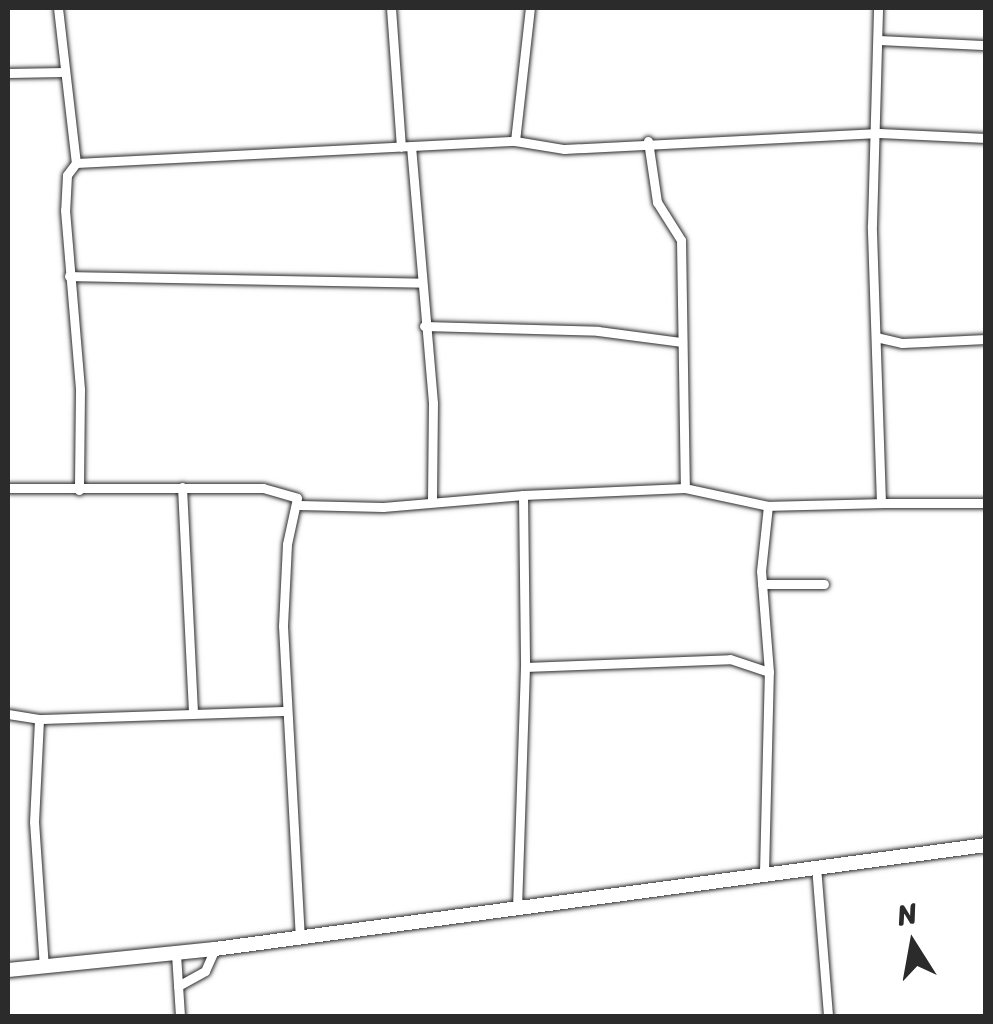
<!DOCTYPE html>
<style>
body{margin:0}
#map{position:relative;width:993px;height:1024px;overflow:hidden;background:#fff;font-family:Sriracha,sans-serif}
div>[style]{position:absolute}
.roads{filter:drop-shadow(0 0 2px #2b2b2b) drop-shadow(0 0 2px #2b2b2b)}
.street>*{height:9px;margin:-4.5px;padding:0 4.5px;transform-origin:4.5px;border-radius:4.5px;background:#fff}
.secondary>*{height:14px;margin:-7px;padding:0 7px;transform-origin:7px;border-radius:7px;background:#fff}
span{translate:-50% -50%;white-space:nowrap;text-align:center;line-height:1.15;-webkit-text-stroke:9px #fff;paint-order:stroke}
.frame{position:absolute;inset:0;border:10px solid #2b2b2b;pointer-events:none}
.north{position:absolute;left:863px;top:894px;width:100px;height:100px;-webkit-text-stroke:8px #fff;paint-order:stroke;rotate:349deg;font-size:28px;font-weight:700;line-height:40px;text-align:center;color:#2b2b2b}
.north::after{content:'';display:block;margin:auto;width:35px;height:45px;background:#2b2b2b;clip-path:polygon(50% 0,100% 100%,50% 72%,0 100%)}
</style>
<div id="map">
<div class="roads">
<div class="street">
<div style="left:58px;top:8px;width:156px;rotate:83.4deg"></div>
<div style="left:76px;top:163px;width:440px;rotate:-2.9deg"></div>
<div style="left:515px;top:141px;width:50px;rotate:9.3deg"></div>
<div style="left:564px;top:149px;width:315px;rotate:-2.9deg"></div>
<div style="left:879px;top:133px;width:107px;rotate:2.7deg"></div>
<div style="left:391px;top:8px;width:139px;rotate:85.9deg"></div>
<div style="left:878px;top:40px;width:105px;rotate:2.7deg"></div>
<div style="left:8px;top:73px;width:56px;rotate:-1deg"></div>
<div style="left:515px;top:141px;width:134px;rotate:-83.6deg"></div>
<div style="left:648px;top:141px;width:62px;rotate:81.6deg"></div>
<div style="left:657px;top:202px;width:45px;rotate:57.7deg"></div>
<div style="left:681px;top:240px;width:248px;rotate:89.1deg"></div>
<div style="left:685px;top:488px;width:85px;rotate:12.2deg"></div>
<div style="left:411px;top:146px;width:258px;rotate:85.1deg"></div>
<div style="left:433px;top:403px;width:97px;rotate:90.6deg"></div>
<div style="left:76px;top:163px;width:15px;rotate:127deg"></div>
<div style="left:67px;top:175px;width:35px;rotate:93deg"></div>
<div style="left:65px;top:210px;width:181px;rotate:85.2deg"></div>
<div style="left:80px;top:390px;width:100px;rotate:90.6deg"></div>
<div style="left:69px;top:276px;width:352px;rotate:1.1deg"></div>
<div style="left:424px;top:326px;width:174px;rotate:1.6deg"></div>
<div style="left:598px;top:331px;width:85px;rotate:7.5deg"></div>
<div style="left:876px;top:337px;width:27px;rotate:13deg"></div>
<div style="left:902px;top:343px;width:84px;rotate:-2.7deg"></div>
<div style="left:182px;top:487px;width:223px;rotate:87.2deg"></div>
<div style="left:8px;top:488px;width:255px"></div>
<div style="left:263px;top:488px;width:35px;rotate:16deg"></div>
<div style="left:297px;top:498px;width:47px;rotate:102.3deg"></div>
<div style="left:287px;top:544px;width:82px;rotate:92.8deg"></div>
<div style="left:283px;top:626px;width:310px;rotate:86.9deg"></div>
<div style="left:523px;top:495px;width:162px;rotate:-2.5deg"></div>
<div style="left:881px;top:503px;width:105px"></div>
<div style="left:299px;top:505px;width:84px;rotate:1.4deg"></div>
<div style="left:383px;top:507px;width:141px;rotate:-4.9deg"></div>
<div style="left:523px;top:495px;width:172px;rotate:89.3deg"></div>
<div style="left:525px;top:667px;width:243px;rotate:91.9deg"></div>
<div style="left:762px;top:584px;width:62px"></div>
<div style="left:525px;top:667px;width:205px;rotate:-2.2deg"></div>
<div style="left:730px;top:659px;width:41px;rotate:18.4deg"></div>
<div style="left:8px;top:714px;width:31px;rotate:9deg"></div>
<div style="left:816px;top:866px;width:150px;rotate:85.4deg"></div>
<div style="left:764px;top:872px;width:200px;rotate:-88.6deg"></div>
<div style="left:769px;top:672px;width:101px;rotate:-94.5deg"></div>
<div style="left:761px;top:571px;width:65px;rotate:-83.9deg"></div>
<div style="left:768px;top:506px;width:113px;rotate:-1.5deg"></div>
<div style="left:881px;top:503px;width:278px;rotate:-91.9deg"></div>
<div style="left:872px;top:225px;width:217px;rotate:-88.4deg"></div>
<div style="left:176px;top:954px;width:62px;rotate:86.3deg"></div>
<div style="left:44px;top:968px;width:146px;rotate:-93.9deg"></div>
<div style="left:34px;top:822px;width:103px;rotate:-87.2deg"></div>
<div style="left:39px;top:719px;width:247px;rotate:-1.9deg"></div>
<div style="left:178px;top:986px;width:31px;rotate:-29deg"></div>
<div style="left:205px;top:971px;width:24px;rotate:-66deg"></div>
</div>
<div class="secondary">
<div style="left:8px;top:970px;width:208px;rotate:-5.8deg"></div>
<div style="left:215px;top:949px;width:778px;rotate:-7.68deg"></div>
</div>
</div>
<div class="frame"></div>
<div class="north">N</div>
</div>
